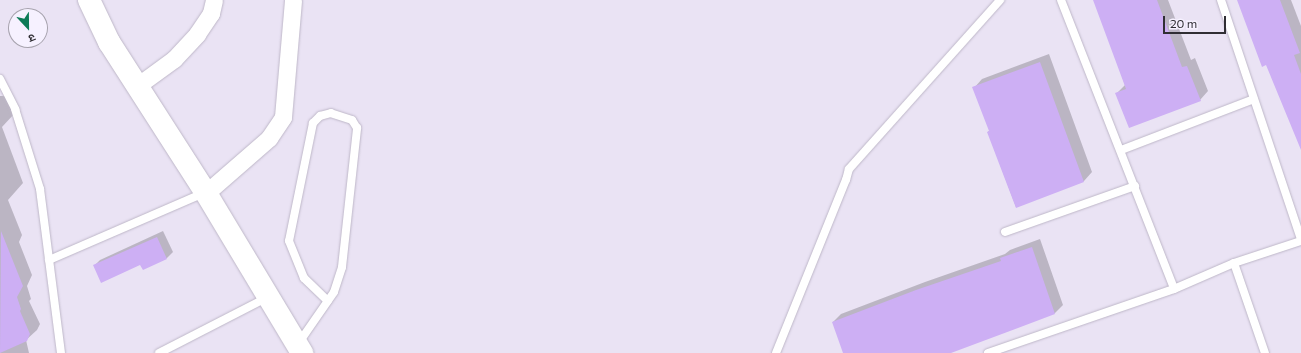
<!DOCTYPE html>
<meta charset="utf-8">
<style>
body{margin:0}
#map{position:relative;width:1301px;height:353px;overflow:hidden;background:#eae3f4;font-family:Commissioner,"Noto Sans Devanagari",sans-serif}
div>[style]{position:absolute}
.shadow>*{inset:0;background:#0003}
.building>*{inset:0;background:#cdaff4}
.roads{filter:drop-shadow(0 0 1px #beb7c8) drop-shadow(0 0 1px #beb7c8)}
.lane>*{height:8px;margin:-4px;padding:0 4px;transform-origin:4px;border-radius:4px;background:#fff}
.street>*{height:17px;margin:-8.5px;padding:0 8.5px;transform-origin:8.5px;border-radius:8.5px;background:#fff}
.secondary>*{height:22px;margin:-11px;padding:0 11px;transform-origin:11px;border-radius:11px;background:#fff}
span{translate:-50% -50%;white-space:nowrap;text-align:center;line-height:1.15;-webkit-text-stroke:3px #f6f1ff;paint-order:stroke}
.north{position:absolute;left:8px;top:8px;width:40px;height:40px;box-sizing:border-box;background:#f6f1ff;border:1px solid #a7a3ae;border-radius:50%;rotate:158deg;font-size:11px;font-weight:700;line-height:16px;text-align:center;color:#302e34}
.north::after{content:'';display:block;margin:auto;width:14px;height:18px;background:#0c7b57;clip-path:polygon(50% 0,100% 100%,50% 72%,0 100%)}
.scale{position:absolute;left:1163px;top:16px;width:63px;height:18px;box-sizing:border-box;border:2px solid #302e34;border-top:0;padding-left:5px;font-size:12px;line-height:14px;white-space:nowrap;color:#302e34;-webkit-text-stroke:3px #f6f1ff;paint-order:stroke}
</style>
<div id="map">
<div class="shadow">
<div style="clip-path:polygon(1096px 0,1168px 0,1191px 60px,1195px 58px,1208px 91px,1200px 100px,1116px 94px,1125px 85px)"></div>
<div style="clip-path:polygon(1241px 0,1291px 0,1301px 26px,1301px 147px)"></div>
<div style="clip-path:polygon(1049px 54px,1092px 172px,1084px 181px,1016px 207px,988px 132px,990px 130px,974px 88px,982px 79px)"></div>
<div style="clip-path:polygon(0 96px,9px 96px,15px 113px,2px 127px,23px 183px,8px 200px,22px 235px,19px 242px,32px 275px,27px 286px,31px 299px,29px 301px,40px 324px,37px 330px,26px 340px,29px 353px,0 353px)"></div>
<div style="clip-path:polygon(163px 231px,173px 252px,167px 258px,141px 264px,94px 266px,100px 260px)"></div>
<div style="clip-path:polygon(1040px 239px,1063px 305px,1055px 313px,948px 353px,844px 353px,833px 322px,841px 314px,925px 282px,1005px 254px,1010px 250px)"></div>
</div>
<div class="building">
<div style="clip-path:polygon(1093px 0,1157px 0,1182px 67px,1187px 66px,1201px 101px,1129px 128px,1115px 93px,1126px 89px)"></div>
<div style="clip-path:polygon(1237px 0,1280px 0,1300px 53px,1294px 55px,1301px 74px,1301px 150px,1266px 65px,1262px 67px)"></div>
<div style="clip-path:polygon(1040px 62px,1084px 182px,1016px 208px,987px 132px,989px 131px,972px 87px)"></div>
<div style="clip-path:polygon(1px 231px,23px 286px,17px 297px,21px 309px,20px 311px,30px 334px,27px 341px,0 353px)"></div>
<div style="clip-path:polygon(157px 237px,167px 259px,143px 270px,140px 265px,101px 283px,93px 265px)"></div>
<div style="clip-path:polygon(1032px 247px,1055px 314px,951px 353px,843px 353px,832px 322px,916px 290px,1001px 261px,1000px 258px)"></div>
</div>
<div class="roads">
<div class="lane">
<div style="left:1061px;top:0;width:310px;rotate:68.6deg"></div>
<div style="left:1221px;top:0;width:252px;rotate:71.5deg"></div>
<div style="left:0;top:79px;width:34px;rotate:63deg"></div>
<div style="left:15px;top:109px;width:84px;rotate:72.6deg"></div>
<div style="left:40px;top:189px;width:165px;rotate:82.7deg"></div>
<div style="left:1121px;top:150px;width:142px;rotate:-21deg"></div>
<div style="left:1005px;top:232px;width:138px;rotate:-19.5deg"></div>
<div style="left:49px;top:260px;width:169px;rotate:-23.4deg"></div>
<div style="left:1234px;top:263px;width:95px;rotate:71deg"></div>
<div style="left:298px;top:344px;width:63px;rotate:-55.3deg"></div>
<div style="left:334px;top:292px;width:26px;rotate:-72deg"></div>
<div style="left:342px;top:267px;width:140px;rotate:-83.8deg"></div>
<div style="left:357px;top:128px;width:9px;rotate:-122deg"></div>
<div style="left:352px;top:120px;width:22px;rotate:-162deg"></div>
<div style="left:331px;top:113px;width:11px;rotate:165deg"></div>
<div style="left:320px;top:116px;width:10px;rotate:135deg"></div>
<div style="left:313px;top:123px;width:120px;rotate:101.5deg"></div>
<div style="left:289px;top:241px;width:40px;rotate:68deg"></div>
<div style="left:304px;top:278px;width:33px;rotate:44deg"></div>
<div style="left:159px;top:353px;width:123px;rotate:-27.2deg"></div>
<div style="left:776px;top:353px;width:187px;rotate:-68deg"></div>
<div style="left:846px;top:180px;width:11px;rotate:-75deg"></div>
<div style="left:849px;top:169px;width:227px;rotate:-48.2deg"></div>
<div style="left:988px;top:353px;width:197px;rotate:-19deg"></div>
<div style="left:1174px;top:289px;width:65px;rotate:-23.4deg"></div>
<div style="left:1234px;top:263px;width:71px;rotate:-18.2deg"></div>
</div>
<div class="street">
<div style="left:137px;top:86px;width:46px;rotate:-36.1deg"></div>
<div style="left:174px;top:59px;width:34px;rotate:-47deg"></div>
<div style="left:197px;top:34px;width:25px;rotate:-56deg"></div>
<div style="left:211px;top:13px;width:13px;rotate:-77deg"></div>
<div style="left:206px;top:193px;width:84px;rotate:-41.1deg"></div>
<div style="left:269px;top:138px;width:25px;rotate:-56deg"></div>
<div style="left:283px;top:117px;width:117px;rotate:-85.1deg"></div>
</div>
<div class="secondary">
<div style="left:89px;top:0;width:47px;rotate:64.5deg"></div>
<div style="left:109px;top:42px;width:179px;rotate:57.3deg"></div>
<div style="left:206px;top:193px;width:187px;rotate:59deg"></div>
</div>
</div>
<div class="north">उ</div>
<div class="scale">20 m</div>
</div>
